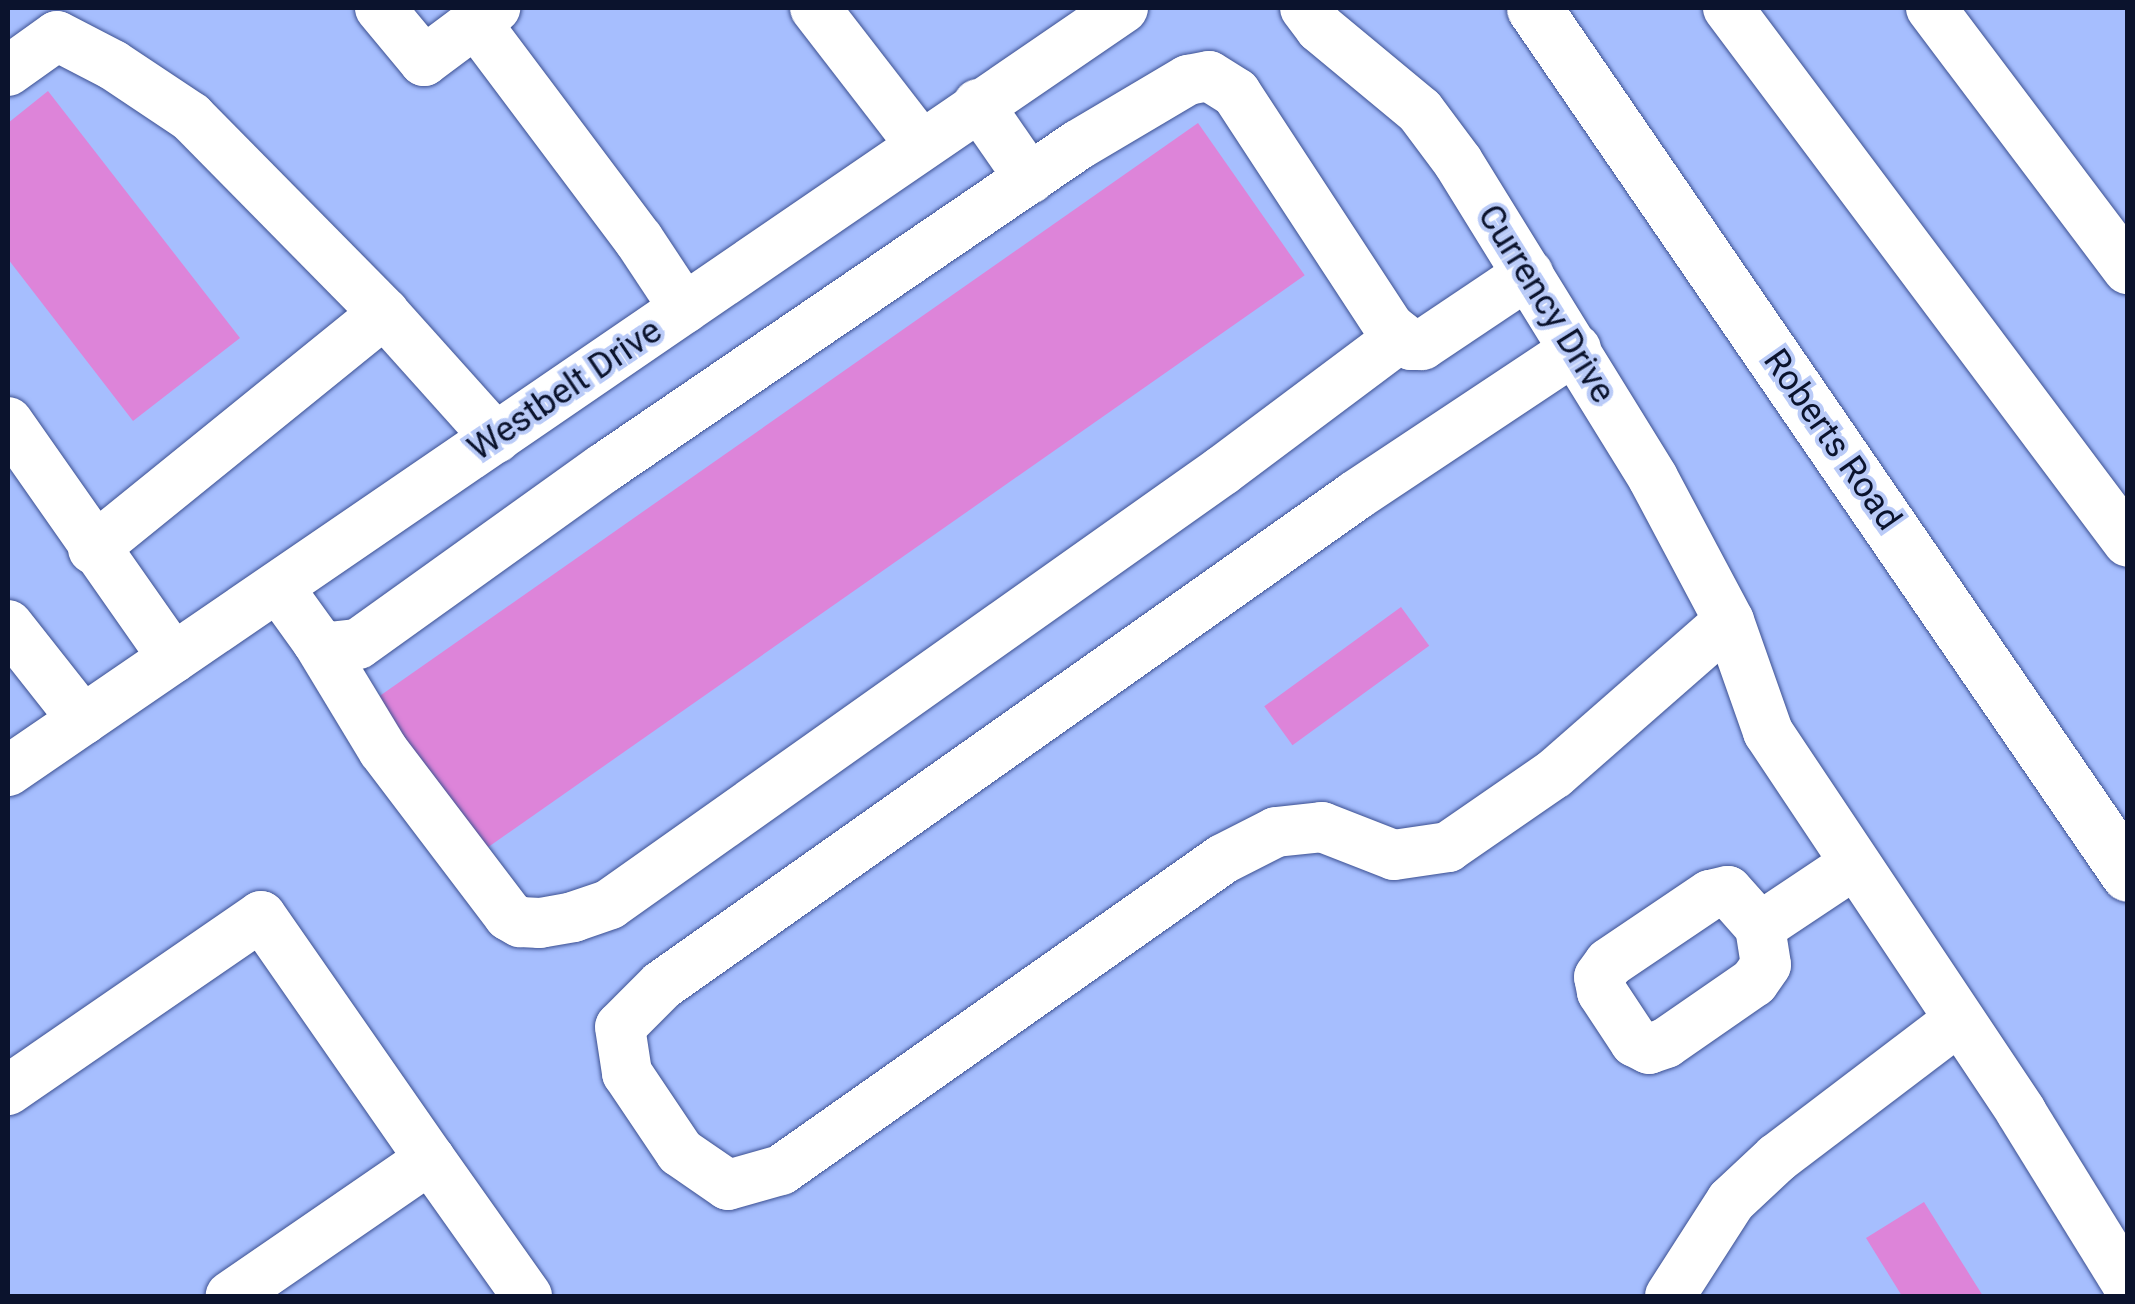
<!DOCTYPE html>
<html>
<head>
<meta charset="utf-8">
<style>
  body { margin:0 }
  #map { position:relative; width:2135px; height:1304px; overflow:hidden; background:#bacbf8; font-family:Roboto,sans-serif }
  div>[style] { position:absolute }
  .built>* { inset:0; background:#a6befe; transform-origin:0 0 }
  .building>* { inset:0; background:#dd84d9; transform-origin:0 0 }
  .roads { filter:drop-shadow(0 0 2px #3c5091) drop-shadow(0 0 2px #3c5091) }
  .minor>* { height:50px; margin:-25px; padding:0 25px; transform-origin:25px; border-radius:25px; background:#fff }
  .major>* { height:55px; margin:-27.5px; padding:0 27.5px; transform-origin:27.5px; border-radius:27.5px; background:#fff }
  span { translate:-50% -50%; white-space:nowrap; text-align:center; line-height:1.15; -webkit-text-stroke:8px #bacbf8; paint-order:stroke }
  .street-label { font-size:35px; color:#0b132d }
  .frame { position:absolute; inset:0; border:10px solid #0b132d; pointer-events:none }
</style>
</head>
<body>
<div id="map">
  <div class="built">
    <div style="left:8px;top:8px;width:2119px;height:1288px"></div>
  </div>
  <div class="building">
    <div style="clip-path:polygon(48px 91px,240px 338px,133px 421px,8px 259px,8px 123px)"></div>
    <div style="left:1198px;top:123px;width:186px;height:1010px;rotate:55deg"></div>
    <div style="left:1401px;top:607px;width:48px;height:169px;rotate:54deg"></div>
    <div style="clip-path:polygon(1924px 1202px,1983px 1296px,1902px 1296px,1866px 1238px)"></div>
  </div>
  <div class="roads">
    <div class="minor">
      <div style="left:380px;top:8px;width:69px;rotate:50.3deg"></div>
      <div style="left:424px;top:61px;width:89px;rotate:-36.7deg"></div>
      <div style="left:815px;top:8px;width:172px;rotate:52.3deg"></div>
      <div style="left:1305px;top:8px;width:25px;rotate:53deg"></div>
      <div style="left:1320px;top:28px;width:130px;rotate:39.7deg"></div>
      <div style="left:1420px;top:111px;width:64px;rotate:53.3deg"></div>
      <div style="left:1458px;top:162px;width:371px;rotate:58.3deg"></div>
      <div style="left:1653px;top:478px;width:162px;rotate:62deg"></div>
      <div style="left:1729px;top:621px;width:118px;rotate:70.6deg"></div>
      <div style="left:1768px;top:732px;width:457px;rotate:56.3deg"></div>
      <div style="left:2021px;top:1112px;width:203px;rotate:58.3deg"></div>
      <div style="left:1728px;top:8px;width:667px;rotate:53.16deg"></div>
      <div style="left:1931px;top:8px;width:327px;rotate:53deg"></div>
      <div style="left:476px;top:23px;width:271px;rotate:53.1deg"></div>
      <div style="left:639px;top:240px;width:82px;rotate:56.5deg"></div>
      <div style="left:8px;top:71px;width:60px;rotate:-35.5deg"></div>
      <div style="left:57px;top:36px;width:63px;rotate:27.4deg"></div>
      <div style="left:113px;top:65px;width:94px;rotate:33.7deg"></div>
      <div style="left:191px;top:117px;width:275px;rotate:45.4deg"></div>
      <div style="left:384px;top:313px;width:168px;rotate:48.1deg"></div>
      <div style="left:978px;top:104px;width:91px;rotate:55.3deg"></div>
      <div style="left:1576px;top:349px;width:265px;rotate:146.4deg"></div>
      <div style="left:1355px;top:496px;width:848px;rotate:144.79deg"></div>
      <div style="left:662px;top:985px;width:59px;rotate:135deg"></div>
      <div style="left:620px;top:1027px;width:47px;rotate:81.3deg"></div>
      <div style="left:627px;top:1073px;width:95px;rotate:56.1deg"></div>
      <div style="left:680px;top:1152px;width:58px;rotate:34.5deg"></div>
      <div style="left:728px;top:1185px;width:55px;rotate:-15.8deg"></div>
      <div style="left:781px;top:1170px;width:540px;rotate:-35.13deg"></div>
      <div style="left:1223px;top:859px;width:59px;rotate:-27deg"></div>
      <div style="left:1276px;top:832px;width:46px;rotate:-6.2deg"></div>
      <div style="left:1322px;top:827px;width:77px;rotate:21.3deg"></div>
      <div style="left:1394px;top:855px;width:55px;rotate:-8.4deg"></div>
      <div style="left:1448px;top:847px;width:129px;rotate:-34.6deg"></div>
      <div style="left:1554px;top:774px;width:232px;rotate:-41.2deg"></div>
      <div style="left:8px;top:422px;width:288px;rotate:55deg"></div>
      <div style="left:93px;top:549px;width:375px;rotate:-39deg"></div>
      <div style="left:278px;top:587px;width:67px;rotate:54.2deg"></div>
      <div style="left:317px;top:641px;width:13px;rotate:27deg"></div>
      <div style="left:329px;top:647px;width:29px;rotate:-6deg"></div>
      <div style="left:358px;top:644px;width:302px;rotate:-35.6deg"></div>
      <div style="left:604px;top:468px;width:574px;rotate:-34.27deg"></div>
      <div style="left:1078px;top:145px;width:128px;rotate:-30.6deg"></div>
      <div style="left:1188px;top:80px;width:21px;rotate:-11deg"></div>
      <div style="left:1209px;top:76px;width:32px;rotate:32deg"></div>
      <div style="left:1236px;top:93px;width:281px;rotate:56.8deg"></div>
      <div style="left:1390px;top:328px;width:27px;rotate:39deg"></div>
      <div style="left:1411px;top:345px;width:11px"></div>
      <div style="left:1422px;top:345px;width:128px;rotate:-33.8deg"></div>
      <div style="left:8px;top:625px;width:121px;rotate:51.7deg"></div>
      <div style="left:317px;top:641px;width:127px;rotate:58.8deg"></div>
      <div style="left:383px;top:750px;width:208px;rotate:52.8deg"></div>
      <div style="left:509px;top:916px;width:13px;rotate:29deg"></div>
      <div style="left:520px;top:922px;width:20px;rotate:3deg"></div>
      <div style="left:540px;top:923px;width:34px;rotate:-10deg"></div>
      <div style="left:573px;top:917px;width:39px;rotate:-19deg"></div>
      <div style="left:610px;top:904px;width:751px;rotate:-35.3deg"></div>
      <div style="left:1223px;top:470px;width:222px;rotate:-36.8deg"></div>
      <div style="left:8px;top:771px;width:1351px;rotate:-34.38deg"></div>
      <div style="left:1760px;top:927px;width:38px;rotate:81deg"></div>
      <div style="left:1766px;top:965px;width:21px;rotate:125deg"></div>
      <div style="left:1754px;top:982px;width:107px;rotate:145.3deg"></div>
      <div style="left:1666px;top:1043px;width:18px;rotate:161deg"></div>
      <div style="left:1649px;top:1049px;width:16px;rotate:-153deg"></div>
      <div style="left:1635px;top:1042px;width:60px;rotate:-123.4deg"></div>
      <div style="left:1602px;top:992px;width:15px;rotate:-101deg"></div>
      <div style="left:1599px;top:977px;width:17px;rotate:-54deg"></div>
      <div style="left:1609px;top:963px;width:122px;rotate:-34deg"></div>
      <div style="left:1710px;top:895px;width:18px;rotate:-13deg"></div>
      <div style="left:1728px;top:891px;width:48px;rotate:48.4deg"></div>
      <div style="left:1760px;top:927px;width:112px;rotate:-33.7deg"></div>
      <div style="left:8px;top:1090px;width:307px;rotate:-34.5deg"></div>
      <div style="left:261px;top:916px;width:296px;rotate:55.2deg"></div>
      <div style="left:430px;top:1159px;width:242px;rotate:145.5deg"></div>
      <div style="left:430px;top:1159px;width:168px;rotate:54.7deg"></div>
      <div style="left:1670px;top:1296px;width:113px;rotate:-57.3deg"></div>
      <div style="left:1731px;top:1201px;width:63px;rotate:-43.1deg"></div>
      <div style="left:1777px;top:1158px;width:228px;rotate:-37.2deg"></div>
    </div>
    <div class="major">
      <div style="left:1534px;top:8px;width:1050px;rotate:55.55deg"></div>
    </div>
  </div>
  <div class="street-label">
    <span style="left:1546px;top:304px;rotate:58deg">Currency Drive</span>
    <span style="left:565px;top:390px;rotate:-34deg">Westbelt Drive</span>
    <span style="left:1832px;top:440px;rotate:55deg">Roberts Road</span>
  </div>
  <div class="frame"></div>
</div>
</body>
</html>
